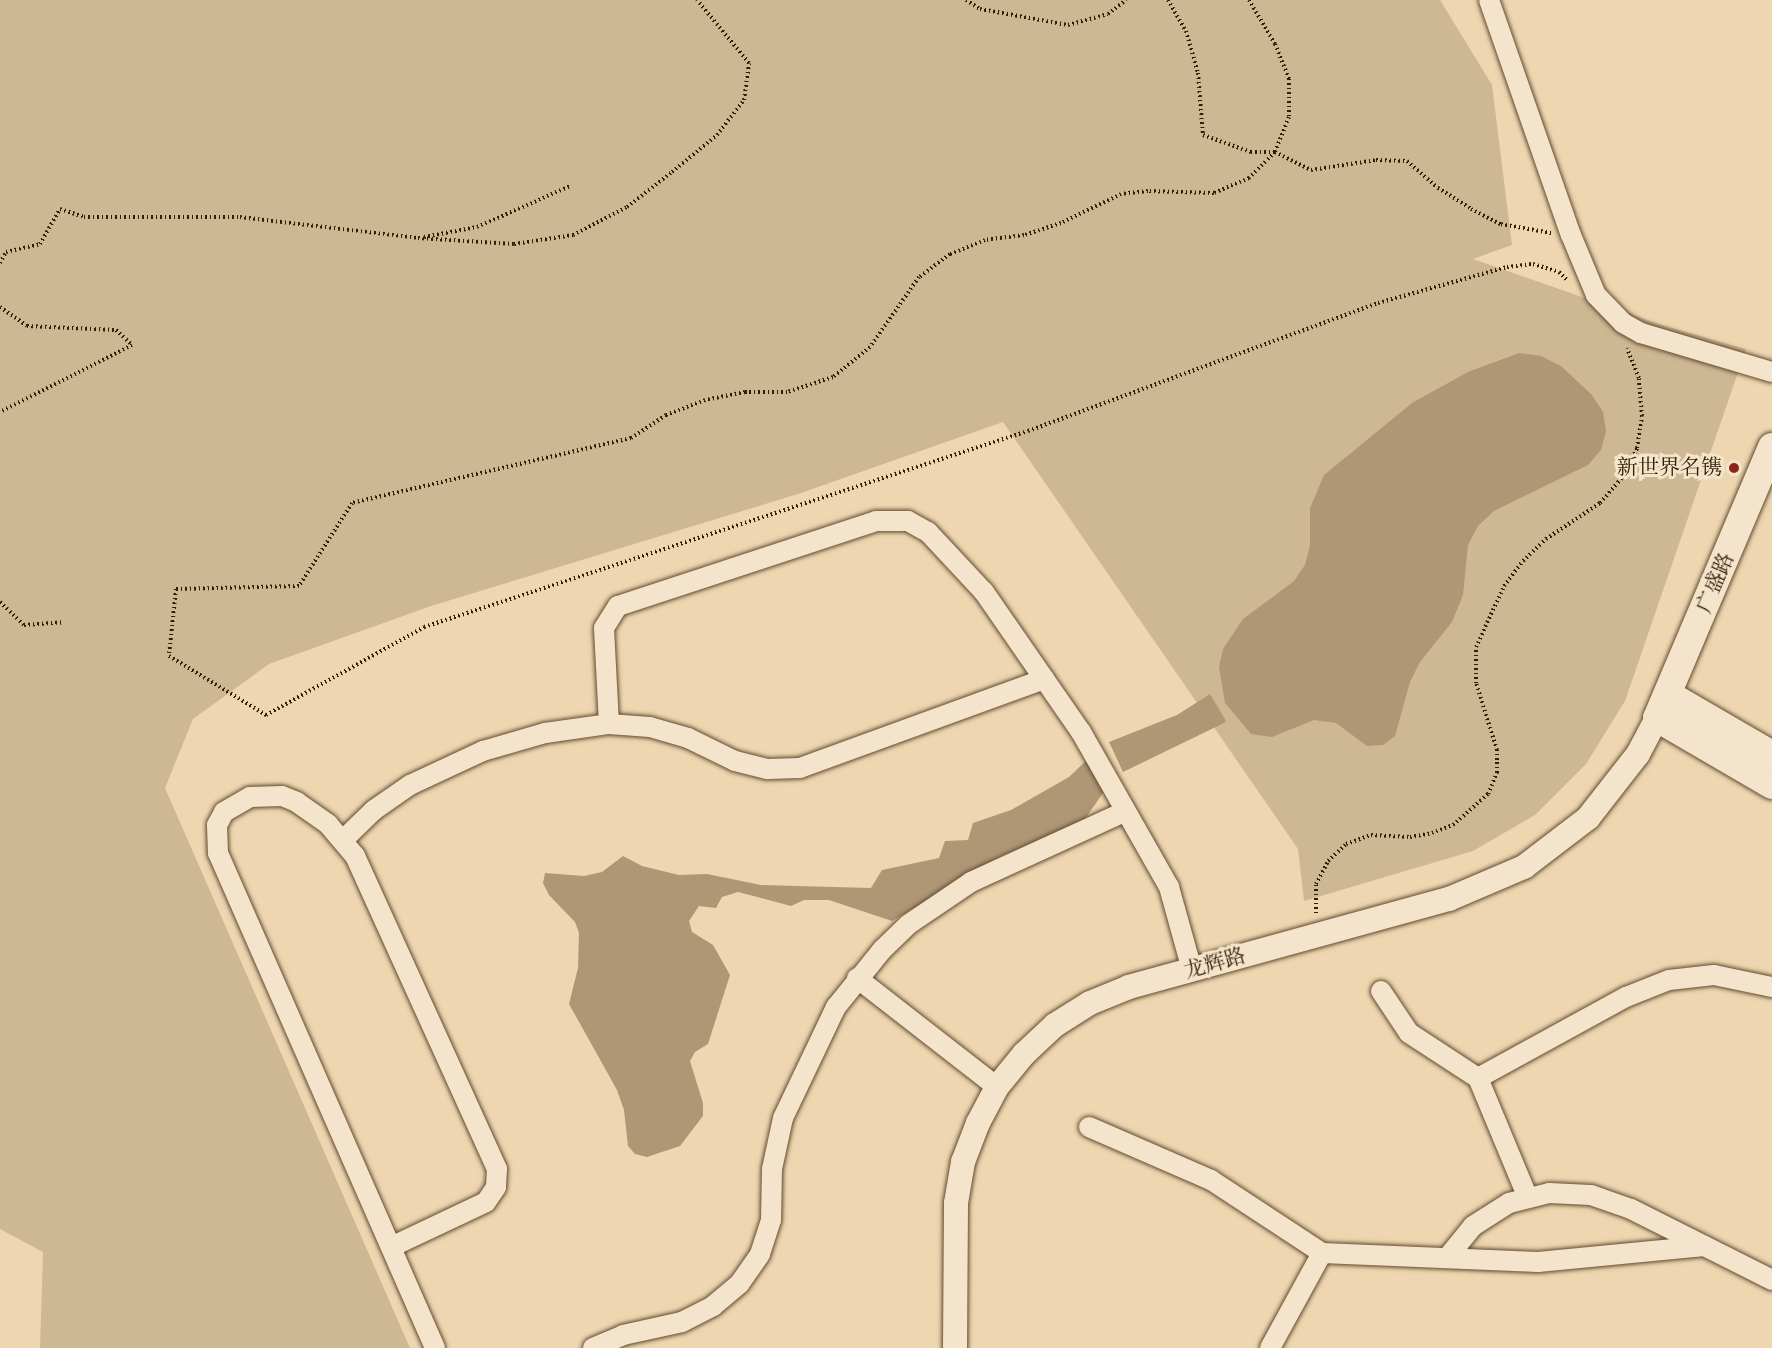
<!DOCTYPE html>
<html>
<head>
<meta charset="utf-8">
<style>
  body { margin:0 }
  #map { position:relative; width:1772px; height:1348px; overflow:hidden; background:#eed6b0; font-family:"IM FELL DW Pica","Noto Serif SC",serif }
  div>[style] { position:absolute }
  .green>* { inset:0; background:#ceb793 }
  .water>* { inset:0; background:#af9776 }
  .path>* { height:4px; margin-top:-2px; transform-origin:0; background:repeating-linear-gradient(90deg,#341d04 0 1.5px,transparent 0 4.5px) }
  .roads { filter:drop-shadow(0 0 2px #624b2f) drop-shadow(0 0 2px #624b2f) }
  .minor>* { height:20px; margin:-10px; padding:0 10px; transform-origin:10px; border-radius:10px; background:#f4e4cc }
  .tertiary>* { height:24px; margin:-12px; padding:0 12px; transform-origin:12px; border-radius:12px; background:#f4e4cc }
  .secondary>* { height:28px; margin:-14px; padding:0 14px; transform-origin:14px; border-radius:14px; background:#f4e4cc }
  .dots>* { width:16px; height:16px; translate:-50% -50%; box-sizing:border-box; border:3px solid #f4e4cc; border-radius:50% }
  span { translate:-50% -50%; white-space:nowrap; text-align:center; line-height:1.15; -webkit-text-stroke:6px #f4e4cc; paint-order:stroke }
  .poi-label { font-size:21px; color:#341d04 }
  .right { translate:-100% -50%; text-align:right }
  .street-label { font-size:21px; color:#341d04 }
</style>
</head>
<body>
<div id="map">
  <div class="green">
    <div style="clip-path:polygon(0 0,1440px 0,1492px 85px,1512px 245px,1473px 259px,1662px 325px,1746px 349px,1625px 701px,1586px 764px,1535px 815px,1473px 851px,1304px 901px,1298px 849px,1003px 422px,798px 494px,431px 606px,269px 664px,193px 719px,165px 788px,410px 1348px,40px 1348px,43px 1252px,0 1229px)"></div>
  </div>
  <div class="water">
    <div style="clip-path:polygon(1519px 353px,1541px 356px,1561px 366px,1592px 395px,1603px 412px,1606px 431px,1601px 450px,1588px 465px,1494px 511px,1478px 526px,1468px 545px,1463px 595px,1452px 622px,1420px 662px,1410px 682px,1395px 736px,1383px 745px,1367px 746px,1336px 723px,1314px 720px,1272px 737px,1251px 734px,1225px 703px,1219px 667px,1223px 649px,1243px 619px,1294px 581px,1305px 565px,1310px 546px,1310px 508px,1324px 475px,1412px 403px,1468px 372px)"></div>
    <div style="clip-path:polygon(1210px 694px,1226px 721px,1222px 724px,1123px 772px,1109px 742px,1177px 715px)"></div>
    <div style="clip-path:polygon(1090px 757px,1105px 790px,1085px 819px,993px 860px,892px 921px,829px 900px,804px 900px,791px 906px,738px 892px,722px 897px,716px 908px,699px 906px,689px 921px,692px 932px,713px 945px,730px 975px,708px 1044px,695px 1052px,690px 1061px,703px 1103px,703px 1116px,680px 1146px,647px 1157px,635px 1154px,628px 1146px,624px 1110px,617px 1090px,569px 1004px,578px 968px,579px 933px,575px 922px,549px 895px,543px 883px,545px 873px,584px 876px,602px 872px,623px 856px,642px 866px,679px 875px,707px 874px,761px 885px,871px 888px,882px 870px,939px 858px,945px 841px,968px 840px,973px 823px,1011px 810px,1069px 777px)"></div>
  </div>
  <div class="path">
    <div style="left:966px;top:0;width:17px;rotate:33deg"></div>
    <div style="left:980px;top:9px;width:89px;rotate:10.3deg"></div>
    <div style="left:1068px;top:25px;width:41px;rotate:-15.4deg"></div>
    <div style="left:1108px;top:14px;width:23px;rotate:-38deg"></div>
    <div style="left:1168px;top:0;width:36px;rotate:60deg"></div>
    <div style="left:1186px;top:31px;width:44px;rotate:74.1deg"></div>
    <div style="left:1198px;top:73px;width:62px;rotate:85.4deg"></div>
    <div style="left:1203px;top:135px;width:51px;rotate:19.5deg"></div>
    <div style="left:1251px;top:152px;width:24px"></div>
    <div style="left:1275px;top:152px;width:40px;rotate:26.6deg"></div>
    <div style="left:1311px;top:170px;width:66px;rotate:-8.7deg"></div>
    <div style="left:1376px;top:160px;width:31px;rotate:2deg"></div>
    <div style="left:1407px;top:161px;width:41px;rotate:41.1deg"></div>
    <div style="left:1438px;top:188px;width:39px;rotate:32deg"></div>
    <div style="left:1471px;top:209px;width:34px;rotate:27deg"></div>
    <div style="left:1501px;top:224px;width:51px;rotate:10.2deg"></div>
    <div style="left:1249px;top:0;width:51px;rotate:59.4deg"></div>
    <div style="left:1275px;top:44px;width:38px;rotate:68deg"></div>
    <div style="left:1289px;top:79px;width:38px;rotate:90deg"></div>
    <div style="left:1289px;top:117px;width:38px;rotate:112deg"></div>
    <div style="left:1275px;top:152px;width:37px;rotate:135deg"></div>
    <div style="left:1249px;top:178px;width:38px;rotate:157deg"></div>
    <div style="left:1214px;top:193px;width:66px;rotate:-178.3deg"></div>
    <div style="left:1148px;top:191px;width:27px;rotate:174deg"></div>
    <div style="left:1121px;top:194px;width:67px;rotate:154.2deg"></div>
    <div style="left:1061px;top:223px;width:39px;rotate:162deg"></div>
    <div style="left:1024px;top:235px;width:39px;rotate:173deg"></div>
    <div style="left:985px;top:240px;width:38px;rotate:158deg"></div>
    <div style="left:950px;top:254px;width:39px;rotate:143deg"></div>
    <div style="left:919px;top:277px;width:85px;rotate:125deg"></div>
    <div style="left:870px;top:347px;width:48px;rotate:141deg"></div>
    <div style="left:833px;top:377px;width:48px;rotate:161.9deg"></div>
    <div style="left:787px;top:392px;width:42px;rotate:180deg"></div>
    <div style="left:745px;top:392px;width:41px;rotate:168.7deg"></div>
    <div style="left:705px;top:400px;width:42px;rotate:159deg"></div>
    <div style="left:666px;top:415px;width:42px;rotate:146.7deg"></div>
    <div style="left:631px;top:438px;width:286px;rotate:166.9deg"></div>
    <div style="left:352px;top:503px;width:98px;rotate:122.6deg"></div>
    <div style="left:299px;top:586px;width:123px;rotate:178.6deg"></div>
    <div style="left:176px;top:589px;width:67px;rotate:96deg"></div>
    <div style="left:169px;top:656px;width:114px;rotate:31.3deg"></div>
    <div style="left:266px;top:715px;width:181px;rotate:-29.1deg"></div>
    <div style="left:424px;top:627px;width:635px;rotate:-17.98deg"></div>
    <div style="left:1028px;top:431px;width:373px;rotate:-20.1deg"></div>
    <div style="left:1378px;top:303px;width:134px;rotate:-15.6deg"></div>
    <div style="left:1507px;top:267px;width:26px;rotate:-7deg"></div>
    <div style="left:1533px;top:264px;width:27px;rotate:17deg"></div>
    <div style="left:1559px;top:272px;width:11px;rotate:45deg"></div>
    <div style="left:424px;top:237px;width:54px;rotate:-10.7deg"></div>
    <div style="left:477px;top:227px;width:102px;rotate:-23.8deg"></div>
    <div style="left:0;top:263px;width:13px;rotate:-61deg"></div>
    <div style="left:6px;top:252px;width:35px;rotate:-13deg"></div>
    <div style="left:40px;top:244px;width:40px;rotate:-60.3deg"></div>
    <div style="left:60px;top:209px;width:25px;rotate:18deg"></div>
    <div style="left:84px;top:217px;width:156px"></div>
    <div style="left:240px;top:217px;width:179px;rotate:6.7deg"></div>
    <div style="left:418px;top:238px;width:96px;rotate:3.6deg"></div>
    <div style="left:514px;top:244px;width:60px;rotate:-8.7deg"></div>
    <div style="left:573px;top:235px;width:61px;rotate:-27.4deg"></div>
    <div style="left:627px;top:207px;width:57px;rotate:-37.9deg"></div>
    <div style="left:672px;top:172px;width:58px;rotate:-39.4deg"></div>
    <div style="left:717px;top:135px;width:44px;rotate:-52.4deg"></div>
    <div style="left:744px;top:100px;width:37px;rotate:-82deg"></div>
    <div style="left:749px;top:63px;width:82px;rotate:-129.5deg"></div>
    <div style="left:0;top:307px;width:33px;rotate:35deg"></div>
    <div style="left:27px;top:326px;width:89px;rotate:2.6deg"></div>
    <div style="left:116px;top:330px;width:22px;rotate:43deg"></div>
    <div style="left:132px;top:345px;width:148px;rotate:153.1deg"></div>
    <div style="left:0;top:602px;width:33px;rotate:44deg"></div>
    <div style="left:24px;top:625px;width:39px;rotate:-4deg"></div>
    <div style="left:1316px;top:913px;width:29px;rotate:-90deg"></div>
    <div style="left:1316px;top:884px;width:26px;rotate:-62deg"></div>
    <div style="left:1328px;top:861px;width:25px;rotate:-43deg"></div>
    <div style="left:1346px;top:844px;width:27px;rotate:-20deg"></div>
    <div style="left:1371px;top:835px;width:39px;rotate:3deg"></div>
    <div style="left:1410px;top:837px;width:22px;rotate:-10deg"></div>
    <div style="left:1432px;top:833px;width:22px;rotate:-21deg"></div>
    <div style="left:1453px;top:825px;width:47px;rotate:-41.5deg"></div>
    <div style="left:1488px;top:794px;width:23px;rotate:-67deg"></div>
    <div style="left:1497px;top:773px;width:23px;rotate:-90deg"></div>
    <div style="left:1497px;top:750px;width:70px;rotate:-107.4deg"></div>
    <div style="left:1476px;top:683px;width:36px;rotate:-90deg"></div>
    <div style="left:1476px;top:647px;width:67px;rotate:-65.3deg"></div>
    <div style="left:1504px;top:586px;width:31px;rotate:-53deg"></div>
    <div style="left:1523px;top:561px;width:32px;rotate:-44deg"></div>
    <div style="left:1546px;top:539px;width:65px;rotate:-33.7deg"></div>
    <div style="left:1600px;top:503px;width:33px;rotate:-49deg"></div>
    <div style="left:1622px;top:478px;width:34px;rotate:-63deg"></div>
    <div style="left:1637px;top:448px;width:32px;rotate:-81deg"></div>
    <div style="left:1642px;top:416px;width:38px;rotate:-95deg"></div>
    <div style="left:1639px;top:378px;width:32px;rotate:-112deg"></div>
  </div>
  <div class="roads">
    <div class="minor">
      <div style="left:1489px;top:0;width:249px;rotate:70.8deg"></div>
      <div style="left:1571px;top:235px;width:65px;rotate:67.4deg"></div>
      <div style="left:1596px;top:295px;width:39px;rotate:46deg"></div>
      <div style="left:1623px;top:323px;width:21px;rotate:29deg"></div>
      <div style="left:1641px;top:333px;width:137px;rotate:16.6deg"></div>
      <div style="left:609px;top:724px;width:96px;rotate:-93deg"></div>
      <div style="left:604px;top:628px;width:26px;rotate:-58deg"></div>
      <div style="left:618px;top:606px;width:272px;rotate:-18.2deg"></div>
      <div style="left:876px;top:521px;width:32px"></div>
      <div style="left:908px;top:521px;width:23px;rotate:29deg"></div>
      <div style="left:928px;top:532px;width:82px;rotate:47deg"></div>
      <div style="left:984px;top:592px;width:170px;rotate:55.3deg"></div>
      <div style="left:1081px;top:732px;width:178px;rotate:60.4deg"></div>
      <div style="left:1169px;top:887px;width:86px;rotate:74.5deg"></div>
      <div style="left:343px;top:840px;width:43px;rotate:-44.1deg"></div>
      <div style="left:374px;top:810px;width:44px;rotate:-34.8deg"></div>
      <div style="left:410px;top:785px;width:81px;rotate:-25deg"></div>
      <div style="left:483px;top:751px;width:65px;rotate:-16.2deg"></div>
      <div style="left:545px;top:733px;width:65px;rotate:-8deg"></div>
      <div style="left:609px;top:724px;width:41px;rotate:4.2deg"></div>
      <div style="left:650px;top:727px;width:40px;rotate:16deg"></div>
      <div style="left:688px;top:738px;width:52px;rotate:26.1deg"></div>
      <div style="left:735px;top:761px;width:34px;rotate:14deg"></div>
      <div style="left:768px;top:769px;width:32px;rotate:-2deg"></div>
      <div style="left:800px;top:768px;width:260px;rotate:-20deg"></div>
      <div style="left:857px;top:978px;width:177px;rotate:37.9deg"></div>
      <div style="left:1381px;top:991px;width:50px;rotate:56.3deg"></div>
      <div style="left:1409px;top:1033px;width:82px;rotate:33.1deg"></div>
      <div style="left:1478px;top:1078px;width:130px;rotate:67.4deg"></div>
      <div style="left:1478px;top:1078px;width:169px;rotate:-28.7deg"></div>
      <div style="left:1626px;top:997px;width:46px;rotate:-21.6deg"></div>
      <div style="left:1669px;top:980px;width:45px;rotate:-6.3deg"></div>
      <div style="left:1714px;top:975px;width:59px;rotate:11.7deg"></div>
      <div style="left:1089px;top:1127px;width:133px;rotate:23.5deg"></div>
      <div style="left:1211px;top:1180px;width:133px;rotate:33.3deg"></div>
      <div style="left:1322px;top:1253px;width:216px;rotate:2.4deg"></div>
      <div style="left:1538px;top:1262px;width:167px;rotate:-5.5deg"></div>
      <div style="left:391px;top:1247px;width:105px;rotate:-25.3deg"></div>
      <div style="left:486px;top:1202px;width:18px;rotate:-56deg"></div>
      <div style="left:496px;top:1187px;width:18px;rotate:-87deg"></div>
      <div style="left:497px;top:1169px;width:344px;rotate:-114.4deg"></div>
      <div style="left:355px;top:856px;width:42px;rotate:-130.2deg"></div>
      <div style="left:328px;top:824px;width:38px;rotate:-145deg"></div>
      <div style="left:297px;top:802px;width:16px;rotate:-158deg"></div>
      <div style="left:282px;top:796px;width:32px;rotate:178deg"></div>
      <div style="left:250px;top:797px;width:30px;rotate:150deg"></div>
      <div style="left:224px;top:812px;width:15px;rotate:118deg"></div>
      <div style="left:217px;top:825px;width:28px;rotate:88deg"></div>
      <div style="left:218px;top:853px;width:540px;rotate:66.33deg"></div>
      <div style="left:1447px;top:1258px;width:41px;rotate:-50.9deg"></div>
      <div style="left:1473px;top:1226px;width:43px;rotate:-32.6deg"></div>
      <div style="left:1509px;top:1203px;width:41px;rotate:-14deg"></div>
      <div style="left:1549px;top:1193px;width:42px;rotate:2.7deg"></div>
      <div style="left:1591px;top:1195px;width:42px;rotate:19.3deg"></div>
      <div style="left:1631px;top:1209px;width:158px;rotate:26.7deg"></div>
      <div style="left:593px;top:1348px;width:33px;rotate:-23deg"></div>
      <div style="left:623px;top:1335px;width:60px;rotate:-12.4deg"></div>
      <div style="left:682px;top:1322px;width:35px;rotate:-27deg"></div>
      <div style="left:713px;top:1306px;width:35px;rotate:-40deg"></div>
      <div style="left:740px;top:1283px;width:35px;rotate:-55deg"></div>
      <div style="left:760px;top:1254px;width:36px;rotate:-72deg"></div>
      <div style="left:771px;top:1220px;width:51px;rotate:-88.9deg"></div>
      <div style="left:772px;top:1169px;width:52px;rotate:-77.8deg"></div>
      <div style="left:783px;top:1118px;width:123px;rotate:-64.5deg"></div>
      <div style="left:836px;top:1007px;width:73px;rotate:-51.1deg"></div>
      <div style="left:882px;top:950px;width:37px;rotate:-44deg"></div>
      <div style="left:909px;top:924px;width:75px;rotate:-34.1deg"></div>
      <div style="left:971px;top:882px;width:170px;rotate:-24.6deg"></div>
      <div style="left:1270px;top:1348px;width:108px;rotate:-61.3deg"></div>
    </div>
    <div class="tertiary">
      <div style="left:955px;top:1348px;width:145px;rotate:-89.6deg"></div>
      <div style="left:956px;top:1203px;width:42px;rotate:-80.3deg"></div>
      <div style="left:963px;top:1162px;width:42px;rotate:-69deg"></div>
      <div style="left:978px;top:1123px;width:41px;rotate:-62.2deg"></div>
      <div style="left:997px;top:1087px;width:43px;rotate:-50.7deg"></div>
      <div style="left:1024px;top:1054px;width:42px;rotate:-43.1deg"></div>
      <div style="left:1055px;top:1025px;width:41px;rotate:-32.2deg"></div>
      <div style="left:1090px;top:1003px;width:42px;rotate:-22.3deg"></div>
      <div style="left:1129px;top:987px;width:332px;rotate:-15.4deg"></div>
      <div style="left:1449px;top:899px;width:82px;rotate:-23.1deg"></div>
      <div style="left:1524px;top:867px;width:81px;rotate:-37.4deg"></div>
      <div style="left:1588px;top:818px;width:81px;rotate:-52deg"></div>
      <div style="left:1638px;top:754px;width:41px;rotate:-62.2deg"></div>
    </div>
    <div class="secondary">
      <div style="left:1772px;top:447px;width:294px;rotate:113deg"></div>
      <div style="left:1657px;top:718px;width:133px;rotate:30.2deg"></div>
      <div style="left:1669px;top:695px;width:119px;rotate:30.2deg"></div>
    </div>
  </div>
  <div class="dots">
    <div style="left:1734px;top:468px;background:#8f2418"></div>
  </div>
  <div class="poi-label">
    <span class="right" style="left:1722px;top:468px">新世界名镌</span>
  </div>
  <div class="street-label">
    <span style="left:1716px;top:583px;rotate:-67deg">广盛路</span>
    <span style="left:1215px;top:964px;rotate:-16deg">龙辉路</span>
  </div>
</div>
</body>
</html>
